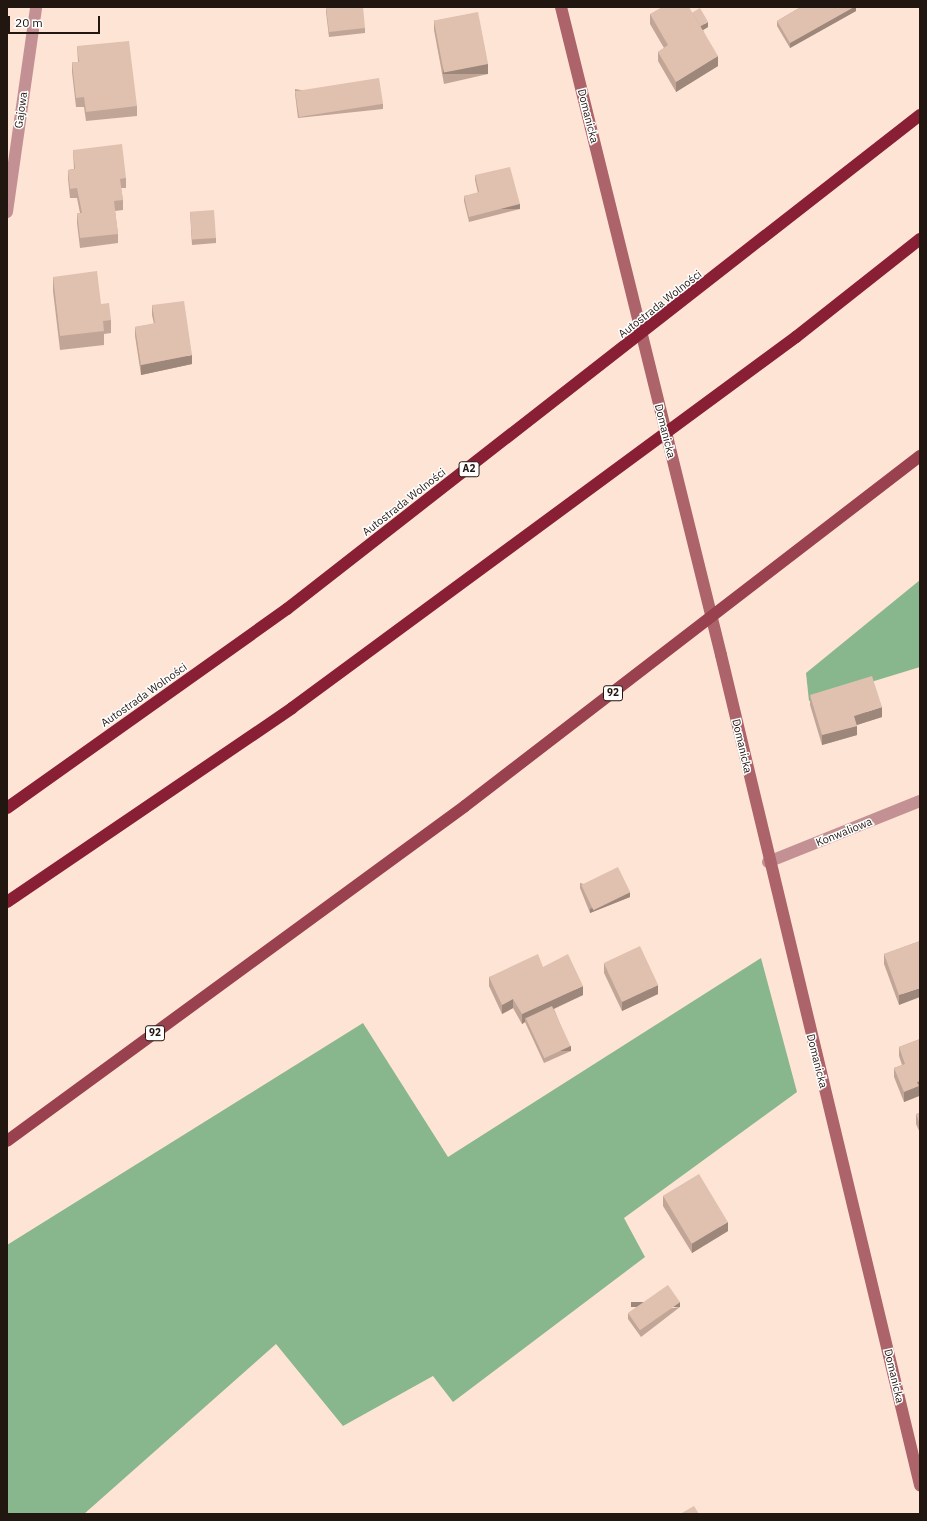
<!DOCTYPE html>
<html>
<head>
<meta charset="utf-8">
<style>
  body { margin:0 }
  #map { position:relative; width:927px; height:1521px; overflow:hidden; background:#fee4d5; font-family:"IBM Plex Sans",sans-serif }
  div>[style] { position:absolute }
  .forest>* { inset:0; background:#88b78d }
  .street>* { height:12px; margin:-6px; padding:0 6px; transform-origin:6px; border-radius:6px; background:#c39093 }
  .secondary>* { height:12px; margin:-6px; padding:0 6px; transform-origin:6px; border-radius:6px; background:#ac636a }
  .primary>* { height:12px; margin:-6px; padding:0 6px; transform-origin:6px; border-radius:6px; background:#99414e }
  .highway>* { height:12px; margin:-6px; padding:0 6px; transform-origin:6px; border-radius:6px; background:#881f35 }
  .wall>* { inset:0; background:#c1a596 }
  .shaded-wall>* { inset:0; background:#9d867a; transform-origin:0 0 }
  .building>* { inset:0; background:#e0c0af; transform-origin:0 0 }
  span { translate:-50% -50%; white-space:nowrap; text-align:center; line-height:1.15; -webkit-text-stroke:3px #fff; paint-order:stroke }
  .shield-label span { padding:1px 3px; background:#fff; border:1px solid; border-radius:3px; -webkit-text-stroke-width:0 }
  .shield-label { font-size:10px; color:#211610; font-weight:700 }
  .street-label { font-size:11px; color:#211610 }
  .frame { position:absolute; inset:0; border:8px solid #211610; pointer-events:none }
  .scale { position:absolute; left:8px; top:16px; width:92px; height:18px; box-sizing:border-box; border:2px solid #211610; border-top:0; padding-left:5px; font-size:12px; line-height:14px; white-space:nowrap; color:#211610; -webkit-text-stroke:3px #fff; paint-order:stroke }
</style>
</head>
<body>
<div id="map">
  <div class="forest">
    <div style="clip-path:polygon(920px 580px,920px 667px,809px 701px,806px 673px)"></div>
    <div style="clip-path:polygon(761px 958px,797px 1092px,624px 1218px,645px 1257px,453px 1402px,433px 1376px,343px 1426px,276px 1344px,84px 1514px,7px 1514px,7px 1245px,363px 1023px,448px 1157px)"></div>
  </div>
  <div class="street">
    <div style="left:7px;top:212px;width:207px;rotate:-81.9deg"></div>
    <div style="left:768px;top:862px;width:164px;rotate:-21.9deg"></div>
  </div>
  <div class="secondary">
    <div style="left:561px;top:7px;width:667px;rotate:76.13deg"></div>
    <div style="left:721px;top:655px;width:854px;rotate:76.52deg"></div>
  </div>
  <div class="primary">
    <div style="left:7px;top:1141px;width:567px;rotate:-36.18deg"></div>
    <div style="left:465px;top:806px;width:574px;rotate:-37.57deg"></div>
  </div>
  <div class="highway">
    <div style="left:7px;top:808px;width:344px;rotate:-35.4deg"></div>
    <div style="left:287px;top:609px;width:803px;rotate:-37.97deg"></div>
    <div style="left:7px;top:902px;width:345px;rotate:-34.2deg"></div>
    <div style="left:292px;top:708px;width:626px;rotate:-36.36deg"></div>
    <div style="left:796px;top:337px;width:158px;rotate:-38.3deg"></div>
  </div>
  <div class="wall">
    <div style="clip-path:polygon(326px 7px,365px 28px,365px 33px,329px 37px,326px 12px)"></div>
    <div style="clip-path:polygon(798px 7px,856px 7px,856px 11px,790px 48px,777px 26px,777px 21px,799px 8px)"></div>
    <div style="clip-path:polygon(692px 13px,708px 27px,703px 30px,718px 66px,676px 92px,658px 61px,658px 52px,664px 48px,650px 24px,650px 14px)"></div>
    <div style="clip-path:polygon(434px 20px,488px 74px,444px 84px,434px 30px)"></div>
    <div style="clip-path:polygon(77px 46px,137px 106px,137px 116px,86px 121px,84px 107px,76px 107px,72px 72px,72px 62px,78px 62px)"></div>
    <div style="clip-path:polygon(295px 89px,383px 104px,383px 109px,298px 118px,295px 94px)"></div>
    <div style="clip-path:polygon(73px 150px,126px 178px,126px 188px,121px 188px,123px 200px,123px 210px,115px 211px,118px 234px,118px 243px,80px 248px,77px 223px,77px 213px,80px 213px,77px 198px,70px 198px,68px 179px,68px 170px,74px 169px)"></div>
    <div style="clip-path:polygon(475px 175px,520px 209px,469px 222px,464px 201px,464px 196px,478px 193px,475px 180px)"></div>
    <div style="clip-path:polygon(190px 212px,216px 238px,216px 243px,192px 245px)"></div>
    <div style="clip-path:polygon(53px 277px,101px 304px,111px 320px,111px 333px,104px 334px,104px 345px,60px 350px,53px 291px)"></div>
    <div style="clip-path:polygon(152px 305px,192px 364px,141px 375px,135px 336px,135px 327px,154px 324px,152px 315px)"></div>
    <div style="clip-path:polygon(810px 695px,882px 717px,856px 725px,857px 735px,822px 745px,810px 705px)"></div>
    <div style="clip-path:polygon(580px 883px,630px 897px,590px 913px,580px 888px)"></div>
    <div style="clip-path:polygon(920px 941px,899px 1005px,884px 964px,884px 954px)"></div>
    <div style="clip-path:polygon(604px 963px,658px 994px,622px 1011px,604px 973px)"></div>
    <div style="clip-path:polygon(543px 967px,583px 995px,554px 1009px,571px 1051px,544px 1063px,525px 1022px,522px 1024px,513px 1008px,502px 1014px,489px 986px,489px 977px)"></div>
    <div style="clip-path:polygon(920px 1039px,920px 1091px,919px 1091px,919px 1096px,904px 1102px,894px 1077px,894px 1068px,902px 1065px,899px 1056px,899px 1047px)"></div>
    <div style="clip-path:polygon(920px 1113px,920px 1133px,916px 1124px,916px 1114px)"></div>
    <div style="clip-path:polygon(663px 1196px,728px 1231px,692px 1253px,663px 1206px)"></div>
    <div style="clip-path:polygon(680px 1307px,641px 1337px,628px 1319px,628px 1314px)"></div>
  </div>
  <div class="shaded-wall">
    <div style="clip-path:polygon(854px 7px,856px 7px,856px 11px,790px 48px,790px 43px)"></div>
    <div style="clip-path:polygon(708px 22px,708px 27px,698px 33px,698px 28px)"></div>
    <div style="clip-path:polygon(718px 56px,718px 66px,676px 92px,676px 82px)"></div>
    <div style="left:488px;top:64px;width:10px;height:45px;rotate:90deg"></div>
    <div style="left:520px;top:204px;width:5px;height:53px;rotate:90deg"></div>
    <div style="clip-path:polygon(192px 355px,192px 364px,141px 375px,141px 365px)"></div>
    <div style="clip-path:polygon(882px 707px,882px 717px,854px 726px,854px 716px)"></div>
    <div style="clip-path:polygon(857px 726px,857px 735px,822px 745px,822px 735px)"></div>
    <div style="clip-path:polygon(630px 892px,630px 897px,590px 913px,590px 909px)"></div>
    <div style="clip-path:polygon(658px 985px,658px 994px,622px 1011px,622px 1002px)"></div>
    <div style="clip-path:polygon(583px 986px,583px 995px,527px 1021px,525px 1017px,525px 1022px,522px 1024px,522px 1014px)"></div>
    <div style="clip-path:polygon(920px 988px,920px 997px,899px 1005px,899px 995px)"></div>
    <div style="clip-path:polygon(513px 999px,513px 1008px,502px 1014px,502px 1005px)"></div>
    <div style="left:571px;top:1046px;width:5px;height:30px;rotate:90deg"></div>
    <div style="clip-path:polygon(920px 1081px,920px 1091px,919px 1091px,919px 1096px,904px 1102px,904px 1092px,917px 1082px)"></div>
    <div style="clip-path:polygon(728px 1222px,728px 1231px,692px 1253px,692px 1243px)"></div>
    <div style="left:680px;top:1302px;width:5px;height:49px;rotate:90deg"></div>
  </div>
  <div class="building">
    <div style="clip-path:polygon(326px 7px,363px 7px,365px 28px,329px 32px)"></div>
    <div style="clip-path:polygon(662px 7px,689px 7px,718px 56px,676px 82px,658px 52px,668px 45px,650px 14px)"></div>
    <div style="clip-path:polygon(801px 7px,854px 7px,790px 43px,777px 21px)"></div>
    <div style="left:700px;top:8px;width:16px;height:9px;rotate:60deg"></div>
    <div style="left:478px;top:12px;width:53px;height:45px;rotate:79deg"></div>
    <div style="clip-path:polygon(129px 41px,137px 106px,86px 112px,84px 97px,76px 98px,72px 62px,79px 62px,77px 46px)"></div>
    <div style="left:379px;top:78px;width:26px;height:85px;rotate:81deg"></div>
    <div style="clip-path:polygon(122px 144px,126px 178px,120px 179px,123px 200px,114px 201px,118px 234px,80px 238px,77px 213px,82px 213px,77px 188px,70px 189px,68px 170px,75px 169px,73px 150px)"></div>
    <div style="clip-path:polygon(510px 167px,520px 204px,469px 217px,464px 196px,479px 192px,475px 175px)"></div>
    <div style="left:214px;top:210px;width:28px;height:24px;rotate:86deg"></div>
    <div style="clip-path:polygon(97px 271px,101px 304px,109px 303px,111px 320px,103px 321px,104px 331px,60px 336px,53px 277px)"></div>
    <div style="clip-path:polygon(184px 301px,192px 355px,141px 365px,135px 327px,155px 323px,152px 305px)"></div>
    <div style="clip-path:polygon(872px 676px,882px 707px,854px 716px,857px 726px,822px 735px,810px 695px)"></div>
    <div style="left:618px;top:867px;width:28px;height:41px;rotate:64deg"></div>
    <div style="clip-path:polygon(920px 941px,920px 988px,899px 995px,884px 954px)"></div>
    <div style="left:640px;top:946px;width:43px;height:40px;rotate:65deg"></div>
    <div style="clip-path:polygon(538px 954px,543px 967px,568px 954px,583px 986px,522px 1014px,513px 999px,502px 1005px,489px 977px)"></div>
    <div style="left:552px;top:1006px;width:44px;height:29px;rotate:65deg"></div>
    <div style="clip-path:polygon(920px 1039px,920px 1081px,917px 1082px,919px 1086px,904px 1092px,894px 1068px,905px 1064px,899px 1047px)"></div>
    <div style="clip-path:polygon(920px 1113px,920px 1124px,916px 1114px)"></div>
    <div style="left:699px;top:1174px;width:56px;height:42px;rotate:59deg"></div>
    <div style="left:668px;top:1285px;width:21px;height:49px;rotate:55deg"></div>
    <div style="clip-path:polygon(694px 1506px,699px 1514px,680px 1514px)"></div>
  </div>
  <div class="shield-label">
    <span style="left:469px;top:469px">A2</span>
    <span style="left:613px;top:693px">92</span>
    <span style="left:155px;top:1033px">92</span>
  </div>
  <div class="street-label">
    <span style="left:21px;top:110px;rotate:-82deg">Gajowa</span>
    <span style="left:588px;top:116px;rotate:76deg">Domanicka</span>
    <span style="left:660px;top:304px;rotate:-38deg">Autostrada Wolności</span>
    <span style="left:665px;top:431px;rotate:76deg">Domanicka</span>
    <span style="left:404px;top:502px;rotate:-38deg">Autostrada Wolności</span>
    <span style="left:144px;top:695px;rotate:-35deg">Autostrada Wolności</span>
    <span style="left:742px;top:746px;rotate:77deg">Domanicka</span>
    <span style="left:844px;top:832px;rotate:-22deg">Konwaliowa</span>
    <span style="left:817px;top:1061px;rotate:76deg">Domanicka</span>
    <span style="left:894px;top:1376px;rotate:77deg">Domanicka</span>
  </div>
  <div class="frame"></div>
  <div class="scale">20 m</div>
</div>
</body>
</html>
